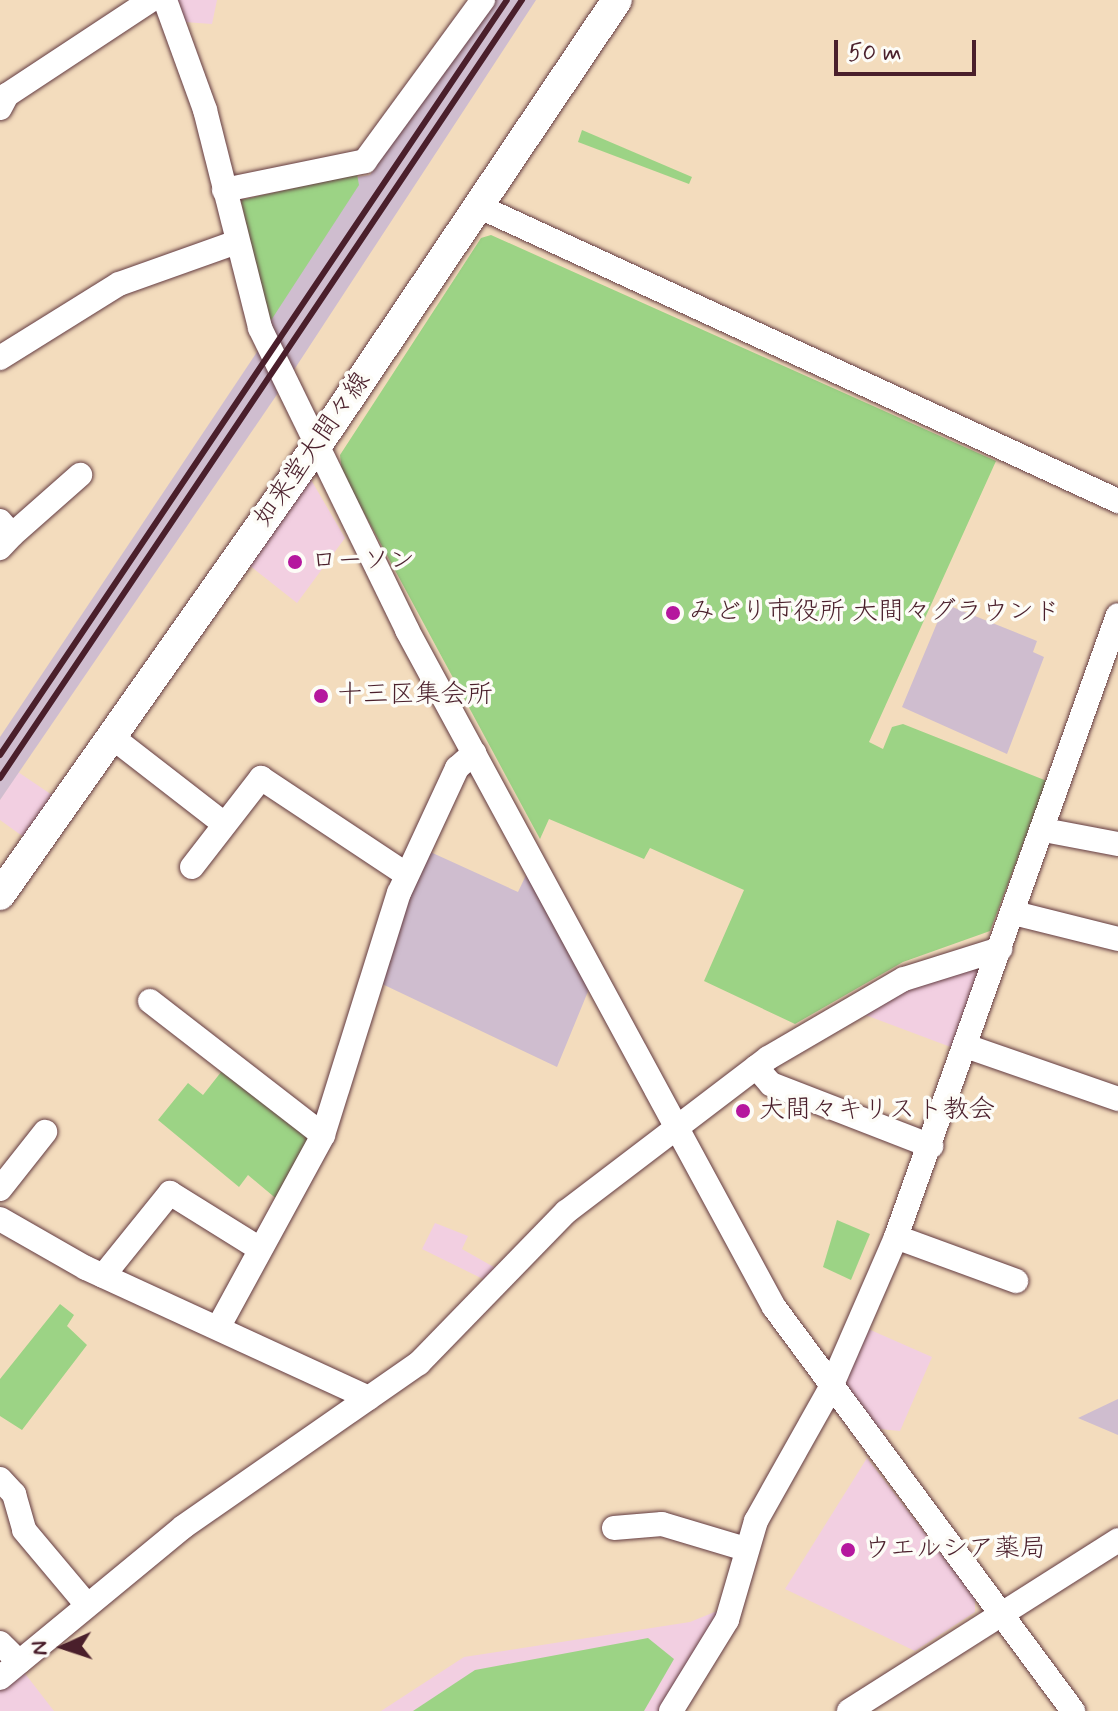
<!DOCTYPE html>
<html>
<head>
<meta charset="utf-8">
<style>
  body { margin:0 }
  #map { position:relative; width:1118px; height:1711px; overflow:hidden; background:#f3dcbd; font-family:Mynerve,"Klee One",sans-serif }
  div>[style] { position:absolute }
  .built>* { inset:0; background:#f2cfe1 }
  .industrial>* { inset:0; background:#cfbdcf }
  .green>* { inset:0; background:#9cd385 }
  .roads { filter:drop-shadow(0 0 2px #633b41) drop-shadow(0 0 2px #633b41) }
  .minor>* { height:24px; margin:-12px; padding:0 12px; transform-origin:12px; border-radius:12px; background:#fff }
  .major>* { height:30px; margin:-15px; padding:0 15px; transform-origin:15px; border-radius:15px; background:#fff }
  .rail>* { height:6px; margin:-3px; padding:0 3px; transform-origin:3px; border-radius:3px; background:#4a1f2b }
  .dots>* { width:22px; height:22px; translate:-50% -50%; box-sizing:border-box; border:4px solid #fdfcf7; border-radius:50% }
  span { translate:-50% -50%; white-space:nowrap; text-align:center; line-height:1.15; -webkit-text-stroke:7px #fdfcf7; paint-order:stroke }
  .street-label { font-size:26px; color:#4a1f2b }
  .poi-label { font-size:26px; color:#4a1f2b }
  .left { translate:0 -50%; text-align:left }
  .north { position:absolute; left:24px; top:1607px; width:80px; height:80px; -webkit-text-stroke:6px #fdfcf7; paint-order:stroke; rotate:267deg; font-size:22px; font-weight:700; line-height:32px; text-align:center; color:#4a1f2b }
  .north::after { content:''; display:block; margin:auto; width:28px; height:36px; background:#4a1f2b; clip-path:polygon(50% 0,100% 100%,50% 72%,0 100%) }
  .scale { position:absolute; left:834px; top:40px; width:142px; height:36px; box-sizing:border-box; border:4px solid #4a1f2b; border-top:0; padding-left:10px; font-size:24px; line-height:28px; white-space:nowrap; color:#4a1f2b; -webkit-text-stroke:6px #fdfcf7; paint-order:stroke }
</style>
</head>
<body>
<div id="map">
  <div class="built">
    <div style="clip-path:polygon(174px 0,217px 0,212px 24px,184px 22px)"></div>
    <div style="clip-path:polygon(310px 478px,345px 538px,297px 603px,249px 565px)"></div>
    <div style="clip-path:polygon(18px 772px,55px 797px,25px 838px,0 820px,0 800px)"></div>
    <div style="clip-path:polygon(985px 965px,956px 1049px,860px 1013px,895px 993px)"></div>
    <div style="clip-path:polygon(435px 1223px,468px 1236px,462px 1249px,499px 1270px,489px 1282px,422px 1249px)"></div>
    <div style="clip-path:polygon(866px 1328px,932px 1357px,900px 1431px,869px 1428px,843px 1382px)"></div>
    <div style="clip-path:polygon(867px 1458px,975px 1598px,975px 1612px,915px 1651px,785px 1589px)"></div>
    <div style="clip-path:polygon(722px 1609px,660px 1711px,381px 1711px,464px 1657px,690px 1622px)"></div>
    <div style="clip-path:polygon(23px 1671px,54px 1711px,0 1711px,0 1690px)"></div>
  </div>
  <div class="industrial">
    <div style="clip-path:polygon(490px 0,536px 0,290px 376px,268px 325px,273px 316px,358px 177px,370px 175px)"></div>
    <div style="clip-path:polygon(259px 349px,278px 393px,0 800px,0 737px)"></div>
    <div style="clip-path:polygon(945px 604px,1037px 641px,1033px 652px,1044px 657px,1007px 754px,902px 707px)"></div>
    <div style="clip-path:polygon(426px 850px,518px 892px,527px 873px,589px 989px,557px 1067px,380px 983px)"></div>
    <div style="clip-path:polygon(1118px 1399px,1118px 1435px,1078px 1418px)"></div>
  </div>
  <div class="green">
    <div style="clip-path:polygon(582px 130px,692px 177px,689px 184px,578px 142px)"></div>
    <div style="clip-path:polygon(357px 174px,359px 185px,268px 325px,241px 200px)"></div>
    <div style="clip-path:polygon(491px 235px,996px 461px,869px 742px,883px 749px,892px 727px,903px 724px,1047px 781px,990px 931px,903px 962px,795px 1024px,704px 981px,744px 890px,650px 848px,644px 859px,549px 819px,540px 839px,342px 472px,340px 455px,481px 238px)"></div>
    <div style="clip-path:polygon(225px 1067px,311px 1141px,279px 1201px,248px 1175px,239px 1187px,158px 1120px,188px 1083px,203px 1095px)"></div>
    <div style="clip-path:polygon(837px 1220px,870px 1234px,851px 1280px,823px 1267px)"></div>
    <div style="clip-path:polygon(60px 1304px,74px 1315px,67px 1326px,87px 1345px,22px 1430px,0 1416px,0 1379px)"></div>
    <div style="clip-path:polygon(648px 1638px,674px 1659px,644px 1711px,413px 1711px,475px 1670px)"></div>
  </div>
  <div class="roads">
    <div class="minor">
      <div style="left:165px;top:0;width:117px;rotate:70deg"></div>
      <div style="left:205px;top:110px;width:225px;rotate:75.8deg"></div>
      <div style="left:260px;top:328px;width:336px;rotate:64deg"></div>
      <div style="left:407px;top:630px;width:770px;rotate:61.54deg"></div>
      <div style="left:774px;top:1307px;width:503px;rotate:53.49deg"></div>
      <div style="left:0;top:108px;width:15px;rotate:-62deg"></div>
      <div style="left:7px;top:95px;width:173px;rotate:-33.4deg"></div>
      <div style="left:224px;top:190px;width:144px;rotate:-11.6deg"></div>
      <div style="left:365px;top:161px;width:200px;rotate:-53.8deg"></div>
      <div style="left:478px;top:206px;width:705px;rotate:24.75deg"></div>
      <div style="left:0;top:358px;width:140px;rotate:-31.9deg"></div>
      <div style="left:119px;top:284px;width:125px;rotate:-19.6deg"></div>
      <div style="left:0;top:521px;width:18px;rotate:49deg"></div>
      <div style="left:12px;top:535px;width:18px;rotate:133deg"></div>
      <div style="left:12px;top:535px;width:91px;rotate:-41.4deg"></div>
      <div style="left:112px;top:737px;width:142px;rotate:37.8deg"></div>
      <div style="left:1044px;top:830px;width:75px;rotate:10.7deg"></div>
      <div style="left:192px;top:867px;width:113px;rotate:-52.2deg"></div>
      <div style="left:261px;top:778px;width:175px;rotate:33.6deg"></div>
      <div style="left:1014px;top:913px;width:107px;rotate:14deg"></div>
      <div style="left:150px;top:1001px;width:219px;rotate:37.8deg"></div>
      <div style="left:966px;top:1046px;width:161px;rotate:19.2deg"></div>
      <div style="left:756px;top:1067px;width:23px;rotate:49deg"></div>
      <div style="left:771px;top:1084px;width:172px;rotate:21.2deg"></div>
      <div style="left:0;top:1189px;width:73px;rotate:-51.7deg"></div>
      <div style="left:0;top:1219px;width:99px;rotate:29.7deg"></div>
      <div style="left:86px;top:1268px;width:311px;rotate:24.7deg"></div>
      <div style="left:896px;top:1237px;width:128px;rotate:20.1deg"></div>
      <div style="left:103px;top:1276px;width:107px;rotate:-51.1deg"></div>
      <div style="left:170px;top:1193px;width:106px;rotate:31.9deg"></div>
      <div style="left:219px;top:1326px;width:217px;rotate:-61.4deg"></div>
      <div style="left:323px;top:1135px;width:254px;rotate:-72.6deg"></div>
      <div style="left:399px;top:893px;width:138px;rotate:-65.1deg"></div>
      <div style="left:457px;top:768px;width:23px;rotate:-41deg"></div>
      <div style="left:0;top:1479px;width:21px;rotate:47deg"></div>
      <div style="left:14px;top:1494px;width:37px;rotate:74deg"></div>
      <div style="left:24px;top:1530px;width:98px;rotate:50deg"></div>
      <div style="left:614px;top:1528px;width:48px;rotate:-4.8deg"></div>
      <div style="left:662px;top:1524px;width:88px;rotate:16.6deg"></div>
      <div style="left:0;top:1643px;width:27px;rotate:45deg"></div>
      <div style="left:0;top:1678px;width:237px;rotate:-39.5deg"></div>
      <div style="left:183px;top:1527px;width:287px;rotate:-34.8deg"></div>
      <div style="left:419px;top:1363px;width:211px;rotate:-45.8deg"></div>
      <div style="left:566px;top:1212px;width:254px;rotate:-37.3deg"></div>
      <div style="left:768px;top:1058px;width:157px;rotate:-30.2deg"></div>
      <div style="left:904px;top:979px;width:101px;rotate:-17.4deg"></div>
      <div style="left:671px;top:1711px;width:107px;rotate:-58.4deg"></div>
      <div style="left:727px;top:1620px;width:103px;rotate:-73.7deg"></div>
      <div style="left:756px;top:1521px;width:151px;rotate:-60.7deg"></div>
      <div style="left:830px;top:1389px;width:166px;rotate:-66.5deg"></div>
      <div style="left:896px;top:1237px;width:660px;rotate:-70.36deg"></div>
      <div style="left:849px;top:1711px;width:319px;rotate:-32.4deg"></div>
    </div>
    <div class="major">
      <div style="left:0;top:895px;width:575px;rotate:-54.84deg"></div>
      <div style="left:331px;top:425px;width:512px;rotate:-56.06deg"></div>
    </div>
  </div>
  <div class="rail">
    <div style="left:0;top:755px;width:909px;rotate:-56.12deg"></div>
    <div style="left:0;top:778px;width:937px;rotate:-56.14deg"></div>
  </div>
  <div class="dots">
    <div style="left:295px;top:562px;background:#b5179e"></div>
    <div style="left:673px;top:613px;background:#b5179e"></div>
    <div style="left:321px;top:696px;background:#b5179e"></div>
    <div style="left:743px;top:1111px;background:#b5179e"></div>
    <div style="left:848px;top:1550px;background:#b5179e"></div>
  </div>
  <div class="street-label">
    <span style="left:313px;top:450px;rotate:-55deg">如来堂大間々線</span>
  </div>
  <div class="poi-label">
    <span class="left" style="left:311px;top:562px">ローソン</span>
    <span class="left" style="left:689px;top:613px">みどり市役所 大間々グラウンド</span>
    <span class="left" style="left:337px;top:696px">十三区集会所</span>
    <span class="left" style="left:759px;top:1111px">大間々キリスト教会</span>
    <span class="left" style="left:864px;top:1550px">ウエルシア薬局</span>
  </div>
  <div class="north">N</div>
  <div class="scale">50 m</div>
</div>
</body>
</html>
